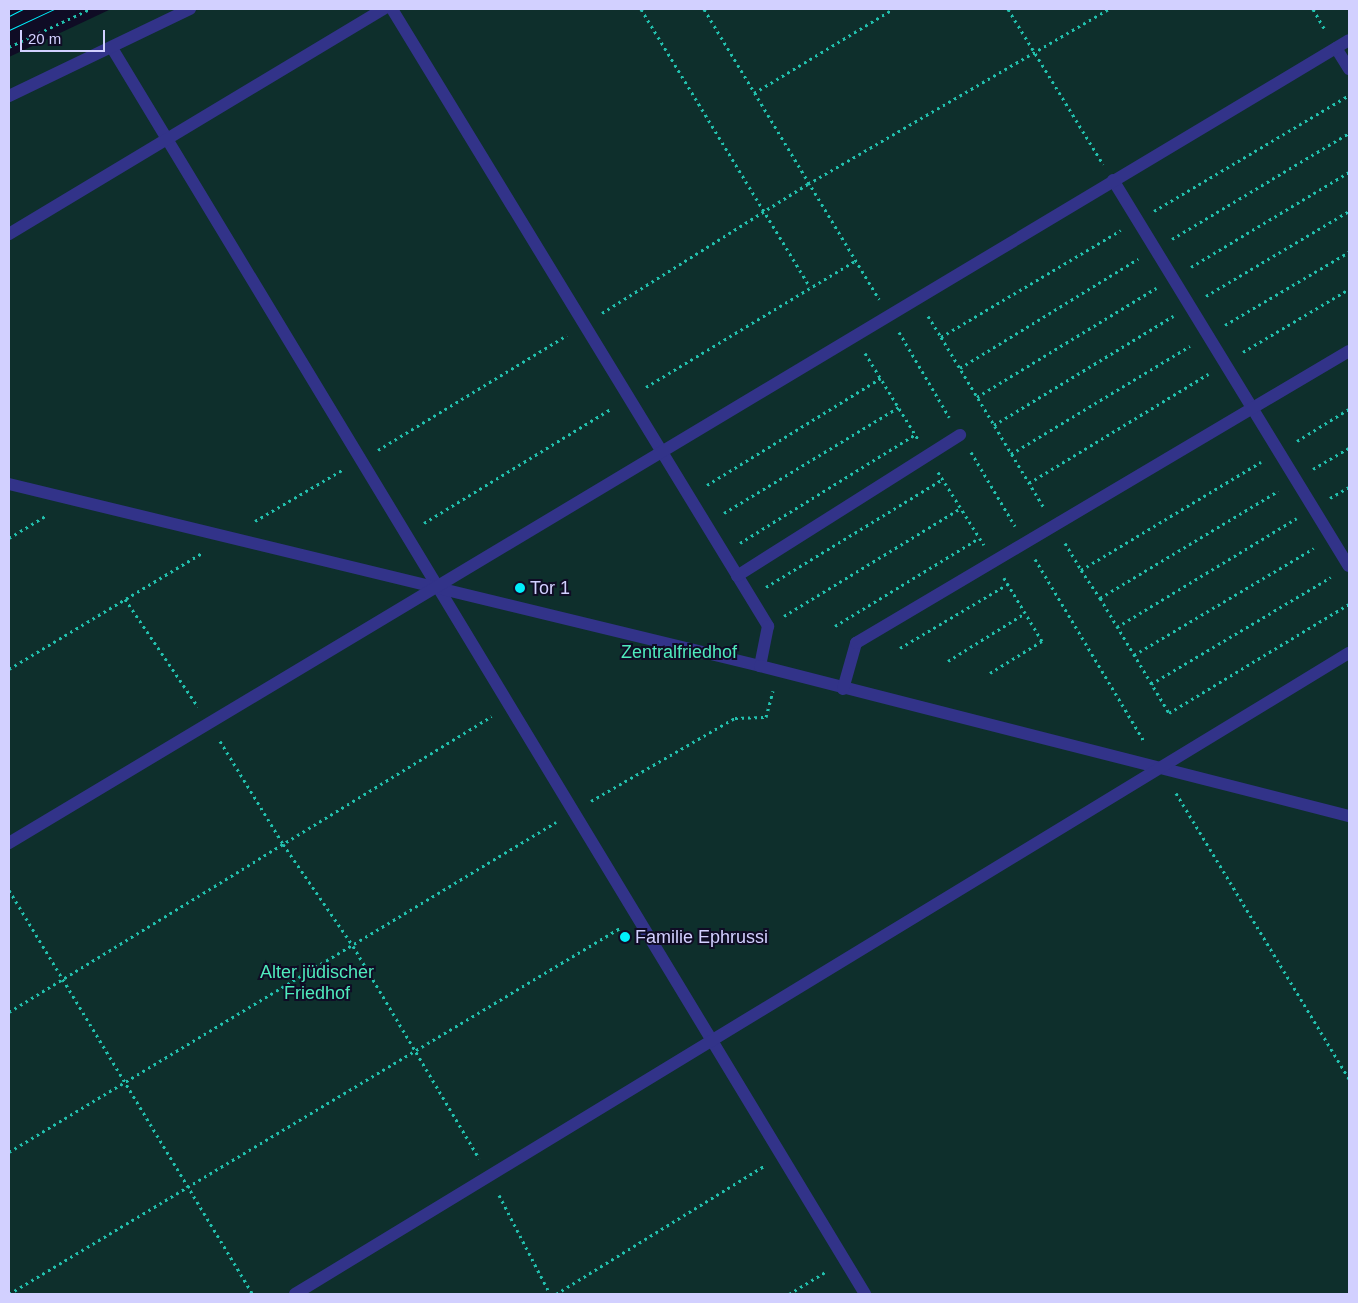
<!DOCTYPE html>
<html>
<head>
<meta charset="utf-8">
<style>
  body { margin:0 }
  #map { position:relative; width:1358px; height:1303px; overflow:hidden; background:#0f0c25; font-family:Helvetica,sans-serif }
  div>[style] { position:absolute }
  .green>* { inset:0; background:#0e2f2c }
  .path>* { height:3px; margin-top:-1.5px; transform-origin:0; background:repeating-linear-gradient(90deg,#22c1ae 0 2.5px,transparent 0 6.5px) }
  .lane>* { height:12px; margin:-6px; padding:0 6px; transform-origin:6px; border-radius:6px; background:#323389 }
  .tram>* { height:1px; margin:-0.5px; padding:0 0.5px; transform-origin:0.5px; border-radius:0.5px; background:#00effb }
  .dots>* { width:14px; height:14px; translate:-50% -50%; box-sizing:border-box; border:2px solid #0f0c25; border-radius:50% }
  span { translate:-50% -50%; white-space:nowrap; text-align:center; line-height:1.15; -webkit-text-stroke:4px #0f0c25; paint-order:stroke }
  .poi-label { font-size:18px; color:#d2d0ff }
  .left { translate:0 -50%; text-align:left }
  .park-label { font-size:18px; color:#4febbc }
  .frame { position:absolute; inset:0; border:10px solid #d2d0ff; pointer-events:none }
  .scale { position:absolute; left:20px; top:30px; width:85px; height:22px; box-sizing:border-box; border:2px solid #d2d0ff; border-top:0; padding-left:6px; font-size:15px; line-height:18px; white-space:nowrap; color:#d2d0ff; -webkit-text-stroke:4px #0f0c25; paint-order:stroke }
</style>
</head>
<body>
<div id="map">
  <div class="green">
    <div style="clip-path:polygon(111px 9px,1349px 9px,1349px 1294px,9px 1294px,9px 57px)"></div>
  </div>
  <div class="path">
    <div style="left:641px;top:9px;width:325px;rotate:58.7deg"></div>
    <div style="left:704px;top:9px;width:339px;rotate:58.9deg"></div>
    <div style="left:1008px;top:9px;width:182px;rotate:58.5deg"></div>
    <div style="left:1313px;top:9px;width:24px;rotate:60deg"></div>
    <div style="left:9px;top:47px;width:89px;rotate:-25.1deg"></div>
    <div style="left:754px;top:93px;width:162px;rotate:-31.1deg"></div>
    <div style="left:1154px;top:211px;width:227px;rotate:-30.7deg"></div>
    <div style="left:1172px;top:239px;width:206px;rotate:-30.9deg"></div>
    <div style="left:1191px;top:267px;width:184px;rotate:-31deg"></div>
    <div style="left:1206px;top:296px;width:166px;rotate:-30.7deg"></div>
    <div style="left:602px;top:313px;width:243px;rotate:-32.1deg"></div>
    <div style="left:808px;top:184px;width:348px;rotate:-30.2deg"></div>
    <div style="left:928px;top:316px;width:25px;rotate:58deg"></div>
    <div style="left:941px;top:337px;width:209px;rotate:-30.7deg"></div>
    <div style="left:1225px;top:325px;width:144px;rotate:-30.5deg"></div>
    <div style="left:899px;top:332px;width:99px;rotate:59.5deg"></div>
    <div style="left:941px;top:337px;width:200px;rotate:58.9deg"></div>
    <div style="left:1243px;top:352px;width:123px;rotate:-30.7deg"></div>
    <div style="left:865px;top:353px;width:101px;rotate:58.4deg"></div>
    <div style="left:960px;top:368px;width:209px;rotate:-31.5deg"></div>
    <div style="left:646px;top:387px;width:244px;rotate:-31.1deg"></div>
    <div style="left:977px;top:397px;width:210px;rotate:-31.3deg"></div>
    <div style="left:994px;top:425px;width:210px;rotate:-31.3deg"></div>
    <div style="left:1297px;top:441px;width:61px;rotate:-31.6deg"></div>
    <div style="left:378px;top:450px;width:221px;rotate:-31.3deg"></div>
    <div style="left:971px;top:452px;width:86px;rotate:59.3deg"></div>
    <div style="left:1011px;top:454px;width:209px;rotate:-31.1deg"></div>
    <div style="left:1313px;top:469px;width:42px;rotate:-30.3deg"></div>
    <div style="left:938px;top:472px;width:86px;rotate:57.8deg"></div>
    <div style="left:1029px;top:483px;width:210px;rotate:-31.3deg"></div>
    <div style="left:707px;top:485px;width:204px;rotate:-31.6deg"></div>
    <div style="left:1330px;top:498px;width:22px;rotate:-30deg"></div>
    <div style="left:724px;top:513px;width:205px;rotate:-31.2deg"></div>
    <div style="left:255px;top:521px;width:103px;rotate:-30.3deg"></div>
    <div style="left:424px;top:523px;width:219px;rotate:-31.4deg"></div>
    <div style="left:9px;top:538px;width:44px;rotate:-31.2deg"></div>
    <div style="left:740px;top:543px;width:207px;rotate:-31.8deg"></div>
    <div style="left:1065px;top:543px;width:31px;rotate:59deg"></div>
    <div style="left:1081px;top:570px;width:210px;rotate:-31deg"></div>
    <div style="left:1035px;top:559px;width:214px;rotate:59.1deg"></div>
    <div style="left:1081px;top:570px;width:34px;rotate:56deg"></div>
    <div style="left:1100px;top:598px;width:208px;rotate:-31deg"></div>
    <div style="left:766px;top:587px;width:207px;rotate:-31.4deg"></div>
    <div style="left:1100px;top:598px;width:134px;rotate:59deg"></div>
    <div style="left:1169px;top:713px;width:210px;rotate:-31.2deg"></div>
    <div style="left:125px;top:599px;width:130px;rotate:55.9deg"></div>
    <div style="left:784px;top:616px;width:207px;rotate:-31.4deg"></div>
    <div style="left:835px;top:626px;width:169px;rotate:-31.4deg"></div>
    <div style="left:1117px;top:627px;width:210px;rotate:-31.2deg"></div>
    <div style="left:900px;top:648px;width:126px;rotate:-30.7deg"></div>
    <div style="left:1134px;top:655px;width:209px;rotate:-30.7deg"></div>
    <div style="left:948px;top:661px;width:91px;rotate:-31.9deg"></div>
    <div style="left:9px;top:669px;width:225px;rotate:-31deg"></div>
    <div style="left:990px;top:673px;width:61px;rotate:-31.6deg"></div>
    <div style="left:1042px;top:641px;width:74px;rotate:-121.1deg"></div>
    <div style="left:1151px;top:684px;width:209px;rotate:-30.7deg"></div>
    <div style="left:220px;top:741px;width:121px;rotate:58.5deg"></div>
    <div style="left:283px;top:844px;width:124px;rotate:55.5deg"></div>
    <div style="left:353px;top:946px;width:247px;rotate:59.3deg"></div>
    <div style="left:1176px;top:793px;width:334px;rotate:58.8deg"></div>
    <div style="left:591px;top:801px;width:166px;rotate:-30deg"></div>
    <div style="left:735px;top:718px;width:31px;rotate:-2deg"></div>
    <div style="left:766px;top:717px;width:27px;rotate:-75deg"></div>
    <div style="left:9px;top:890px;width:472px;rotate:58.9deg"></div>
    <div style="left:9px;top:1012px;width:566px;rotate:-31.5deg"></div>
    <div style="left:9px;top:1152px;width:639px;rotate:-31.1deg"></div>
    <div style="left:499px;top:1195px;width:111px;rotate:62.7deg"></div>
    <div style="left:9px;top:1294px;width:712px;rotate:-30.92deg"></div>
    <div style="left:556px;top:1294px;width:244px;rotate:-31.6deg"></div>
    <div style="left:789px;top:1294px;width:44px;rotate:-31.2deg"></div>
  </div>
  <div class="lane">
    <div style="left:392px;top:9px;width:723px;rotate:58.64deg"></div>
    <div style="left:768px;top:626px;width:41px;rotate:101.3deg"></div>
    <div style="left:112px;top:48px;width:1456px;rotate:58.85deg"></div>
    <div style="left:1336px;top:48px;width:25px;rotate:58deg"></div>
    <div style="left:9px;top:96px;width:201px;rotate:-25.7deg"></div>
    <div style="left:1113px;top:180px;width:452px;rotate:58.6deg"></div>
    <div style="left:9px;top:234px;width:437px;rotate:-31deg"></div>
    <div style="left:9px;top:484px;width:773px;rotate:13.62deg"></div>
    <div style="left:760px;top:666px;width:608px;rotate:14.29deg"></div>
    <div style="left:737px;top:576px;width:264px;rotate:-32.3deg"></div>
    <div style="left:843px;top:689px;width:48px;rotate:-74.2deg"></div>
    <div style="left:856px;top:643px;width:573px;rotate:-30.64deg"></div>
    <div style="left:9px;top:843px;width:1562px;rotate:-30.93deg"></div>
    <div style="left:295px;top:1294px;width:1234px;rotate:-31.31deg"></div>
  </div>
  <div class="tram">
    <div style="left:9px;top:16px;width:16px;rotate:-27deg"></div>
    <div style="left:9px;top:30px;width:50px;rotate:-25deg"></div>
  </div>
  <div class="dots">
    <div style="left:520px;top:588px;background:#00effb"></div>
    <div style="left:625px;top:937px;background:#00effb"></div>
  </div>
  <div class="poi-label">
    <span class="left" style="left:530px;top:588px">Tor 1</span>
    <span class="left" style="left:635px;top:937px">Familie Ephrussi</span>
  </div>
  <div class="park-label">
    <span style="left:679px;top:652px">Zentralfriedhof</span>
    <span style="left:317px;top:983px">Alter jüdischer<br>Friedhof</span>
  </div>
  <div class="frame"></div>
  <div class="scale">20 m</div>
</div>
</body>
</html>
